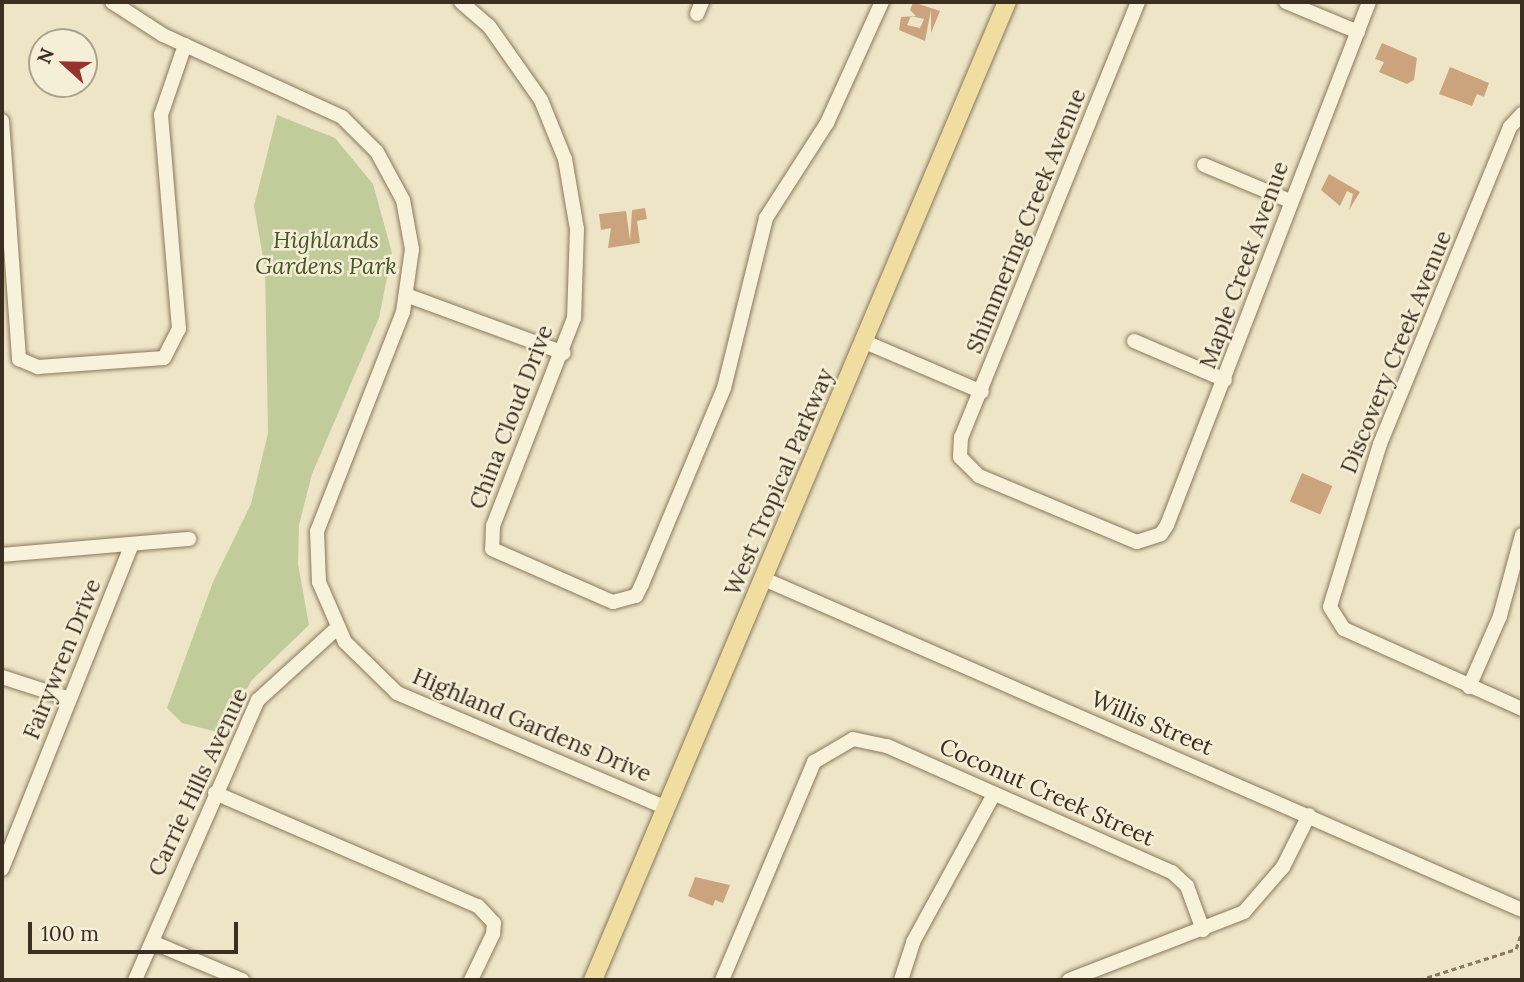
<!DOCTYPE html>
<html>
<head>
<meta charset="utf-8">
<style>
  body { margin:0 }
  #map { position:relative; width:1524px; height:982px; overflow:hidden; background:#eee5c7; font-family:Lora,serif }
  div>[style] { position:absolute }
  .green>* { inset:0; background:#c2cc9b }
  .building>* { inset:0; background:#cba47e; transform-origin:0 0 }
  .path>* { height:2.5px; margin-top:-1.25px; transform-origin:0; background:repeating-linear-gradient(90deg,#89785d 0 5px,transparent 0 8.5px) }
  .roads { filter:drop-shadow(0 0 2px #89785d) drop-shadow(0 0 2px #89785d) }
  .minor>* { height:14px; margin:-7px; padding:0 7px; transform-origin:7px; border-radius:7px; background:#f8f2da }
  .major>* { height:18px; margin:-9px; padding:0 9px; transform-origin:9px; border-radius:9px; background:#f0dda0 }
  span { translate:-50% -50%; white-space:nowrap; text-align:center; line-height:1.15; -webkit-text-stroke:5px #f5efd7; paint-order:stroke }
  .street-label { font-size:23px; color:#3a2f20 }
  .park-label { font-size:23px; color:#465627; font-style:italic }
  .frame { position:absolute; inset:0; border:4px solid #3a2f20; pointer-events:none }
  .north { position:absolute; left:28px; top:28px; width:70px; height:70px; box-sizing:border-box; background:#f5efd7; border:2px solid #aaa28e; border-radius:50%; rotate:292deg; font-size:19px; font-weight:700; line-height:28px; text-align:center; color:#3a2f20 }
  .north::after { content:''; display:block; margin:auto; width:24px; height:32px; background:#97352d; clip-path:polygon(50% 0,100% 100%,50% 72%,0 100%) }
  .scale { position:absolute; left:28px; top:922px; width:210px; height:32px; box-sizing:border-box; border:4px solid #3a2f20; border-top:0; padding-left:9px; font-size:21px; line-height:24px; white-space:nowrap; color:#3a2f20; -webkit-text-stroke:5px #f5efd7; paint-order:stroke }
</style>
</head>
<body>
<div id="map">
  <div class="green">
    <div style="clip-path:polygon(277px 115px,335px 138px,373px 184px,392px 253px,379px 318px,312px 474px,299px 525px,298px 564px,309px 625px,252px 680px,221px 733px,182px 723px,167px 708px,213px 582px,251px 504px,268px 433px,265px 269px,254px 206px)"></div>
  </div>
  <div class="building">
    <div style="clip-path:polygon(evenodd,913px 2px,940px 11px,931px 33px,931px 10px,925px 41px,899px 30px,901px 17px,916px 16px,910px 10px,913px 2px,911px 16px,924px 19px,920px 28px,907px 25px,911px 16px)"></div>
    <div style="clip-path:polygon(1382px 43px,1417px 58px,1414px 80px,1407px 84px,1379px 72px,1384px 62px,1375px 59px)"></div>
    <div style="clip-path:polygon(1450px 67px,1489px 83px,1484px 97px,1477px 94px,1472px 106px,1439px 94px)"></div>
    <div style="clip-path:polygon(1329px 174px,1360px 192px,1349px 210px,1353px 194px,1347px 191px,1340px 206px,1321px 190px)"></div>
    <div style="clip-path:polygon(645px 208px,647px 219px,637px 221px,640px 243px,608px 248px,611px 228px,601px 230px,599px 214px,626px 211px,630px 240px,632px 210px)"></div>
    <div style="left:1302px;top:473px;width:33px;height:31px;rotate:23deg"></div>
    <div style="clip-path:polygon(695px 877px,730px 885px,723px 903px,715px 900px,713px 906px,688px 896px)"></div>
  </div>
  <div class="path">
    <div style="left:1419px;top:980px;width:102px;rotate:-17.7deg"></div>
    <div style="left:1516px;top:949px;width:20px;rotate:-72deg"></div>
  </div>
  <div class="roads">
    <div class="minor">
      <div style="left:112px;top:2px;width:61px;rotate:32.9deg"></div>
      <div style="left:163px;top:35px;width:197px;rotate:24.6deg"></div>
      <div style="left:342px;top:117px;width:49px;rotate:45deg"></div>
      <div style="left:377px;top:152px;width:55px;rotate:61.6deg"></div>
      <div style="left:403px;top:200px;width:50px;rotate:79.6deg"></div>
      <div style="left:412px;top:249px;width:64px;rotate:98.1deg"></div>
      <div style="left:403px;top:312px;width:235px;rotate:111.4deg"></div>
      <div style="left:317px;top:531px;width:51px;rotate:87.8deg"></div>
      <div style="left:319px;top:582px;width:65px;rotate:66.6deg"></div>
      <div style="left:345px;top:642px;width:73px;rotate:44.4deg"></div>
      <div style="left:397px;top:693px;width:293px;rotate:23.1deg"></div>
      <div style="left:461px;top:2px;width:37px;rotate:41deg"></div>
      <div style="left:489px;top:26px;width:90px;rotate:54.9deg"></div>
      <div style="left:541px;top:100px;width:64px;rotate:67.9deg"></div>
      <div style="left:565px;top:159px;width:71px;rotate:80.3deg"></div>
      <div style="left:577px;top:229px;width:89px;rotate:91.9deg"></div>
      <div style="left:574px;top:318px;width:223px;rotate:111.3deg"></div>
      <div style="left:493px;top:526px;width:23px;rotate:92deg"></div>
      <div style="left:492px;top:549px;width:132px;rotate:23.7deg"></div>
      <div style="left:613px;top:602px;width:24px;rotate:-15deg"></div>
      <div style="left:636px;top:596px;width:13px;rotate:-63deg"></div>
      <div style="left:642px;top:584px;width:212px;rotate:-67.3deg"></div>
      <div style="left:724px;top:388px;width:175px;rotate:-76.1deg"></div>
      <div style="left:766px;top:218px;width:113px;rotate:-57.3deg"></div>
      <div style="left:827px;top:123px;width:133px;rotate:-65.6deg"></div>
      <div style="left:1138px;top:2px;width:470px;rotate:112.1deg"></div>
      <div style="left:961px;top:437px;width:20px;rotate:93deg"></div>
      <div style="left:960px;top:457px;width:27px;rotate:45deg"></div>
      <div style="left:979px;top:476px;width:171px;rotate:22.7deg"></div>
      <div style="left:1137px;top:542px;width:25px;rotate:-18deg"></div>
      <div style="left:1161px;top:534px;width:11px;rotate:-56deg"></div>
      <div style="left:1167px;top:525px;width:561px;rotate:-68.88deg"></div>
      <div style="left:1286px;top:2px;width:78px;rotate:22.6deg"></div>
      <div style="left:697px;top:14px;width:13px;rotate:-67deg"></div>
      <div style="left:1522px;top:114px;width:18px;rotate:133deg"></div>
      <div style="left:1510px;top:127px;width:343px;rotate:112.3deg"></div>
      <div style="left:1380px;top:444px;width:170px;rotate:107.1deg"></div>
      <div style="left:1330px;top:607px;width:26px;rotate:58deg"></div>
      <div style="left:1344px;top:629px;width:195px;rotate:24.2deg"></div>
      <div style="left:2px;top:121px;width:239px;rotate:85.9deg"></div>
      <div style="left:19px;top:359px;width:21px;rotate:23deg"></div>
      <div style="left:38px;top:367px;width:126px;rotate:-4.1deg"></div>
      <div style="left:164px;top:358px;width:33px;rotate:-63deg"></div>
      <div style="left:179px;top:329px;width:215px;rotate:-94.8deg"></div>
      <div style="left:161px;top:115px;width:74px;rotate:-71.1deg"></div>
      <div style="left:1204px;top:165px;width:93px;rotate:22.7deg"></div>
      <div style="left:406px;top:295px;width:168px;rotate:20.2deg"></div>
      <div style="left:1134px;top:341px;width:99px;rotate:23.2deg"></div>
      <div style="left:865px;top:342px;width:127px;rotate:23.1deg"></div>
      <div style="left:2px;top:555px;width:188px;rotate:-4.9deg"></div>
      <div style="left:764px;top:579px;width:827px;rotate:23.59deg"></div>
      <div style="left:2px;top:677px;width:71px;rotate:17.9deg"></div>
      <div style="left:1469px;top:687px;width:77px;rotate:-66.4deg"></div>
      <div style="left:1500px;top:616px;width:84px;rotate:-74.8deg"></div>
      <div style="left:215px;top:793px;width:286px;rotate:23.3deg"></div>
      <div style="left:478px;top:906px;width:23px;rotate:47deg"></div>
      <div style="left:494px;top:923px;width:11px;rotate:95deg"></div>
      <div style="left:493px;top:934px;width:51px;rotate:115.6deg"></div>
      <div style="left:2px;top:869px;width:350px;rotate:-68.2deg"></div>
      <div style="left:152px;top:942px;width:98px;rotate:22.9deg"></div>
      <div style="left:135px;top:980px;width:306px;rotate:-66.3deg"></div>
      <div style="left:258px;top:700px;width:107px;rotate:-42.3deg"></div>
      <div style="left:722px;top:980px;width:237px;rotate:-67.1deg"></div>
      <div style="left:814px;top:762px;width:45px;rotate:-30.5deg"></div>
      <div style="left:853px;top:739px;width:35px;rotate:12deg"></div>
      <div style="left:887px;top:746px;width:312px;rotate:23.9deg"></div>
      <div style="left:1172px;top:872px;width:21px;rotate:43deg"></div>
      <div style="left:1187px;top:886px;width:47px;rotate:70deg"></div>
      <div style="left:901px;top:980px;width:40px;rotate:-72deg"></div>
      <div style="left:913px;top:942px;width:169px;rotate:-61.3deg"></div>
      <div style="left:1069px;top:980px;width:188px;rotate:-21.2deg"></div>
      <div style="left:1244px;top:912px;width:60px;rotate:-49.1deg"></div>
      <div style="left:1283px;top:867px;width:58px;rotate:-63.4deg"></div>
    </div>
    <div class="major">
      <div style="left:593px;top:980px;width:1062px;rotate:-67.06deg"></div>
    </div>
  </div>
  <div class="street-label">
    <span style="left:1026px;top:221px;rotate:-68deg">Shimmering Creek Avenue</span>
    <span style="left:1244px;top:265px;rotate:-70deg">Maple Creek Avenue</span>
    <span style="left:1396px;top:352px;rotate:-68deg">Discovery Creek Avenue</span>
    <span style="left:511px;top:417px;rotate:-69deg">China Cloud Drive</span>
    <span style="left:779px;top:482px;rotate:-67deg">West Tropical Parkway</span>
    <span style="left:62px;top:659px;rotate:-68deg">Fairywren Drive</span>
    <span style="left:1152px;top:723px;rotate:23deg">Willis Street</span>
    <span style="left:532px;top:725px;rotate:23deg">Highland Gardens Drive</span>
    <span style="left:198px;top:782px;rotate:-65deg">Carrie Hills Avenue</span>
    <span style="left:1047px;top:792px;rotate:24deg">Coconut Creek Street</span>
  </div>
  <div class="park-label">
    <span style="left:326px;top:253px">Highlands<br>Gardens Park</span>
  </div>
  <div class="frame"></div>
  <div class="north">N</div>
  <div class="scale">100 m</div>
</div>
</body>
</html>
